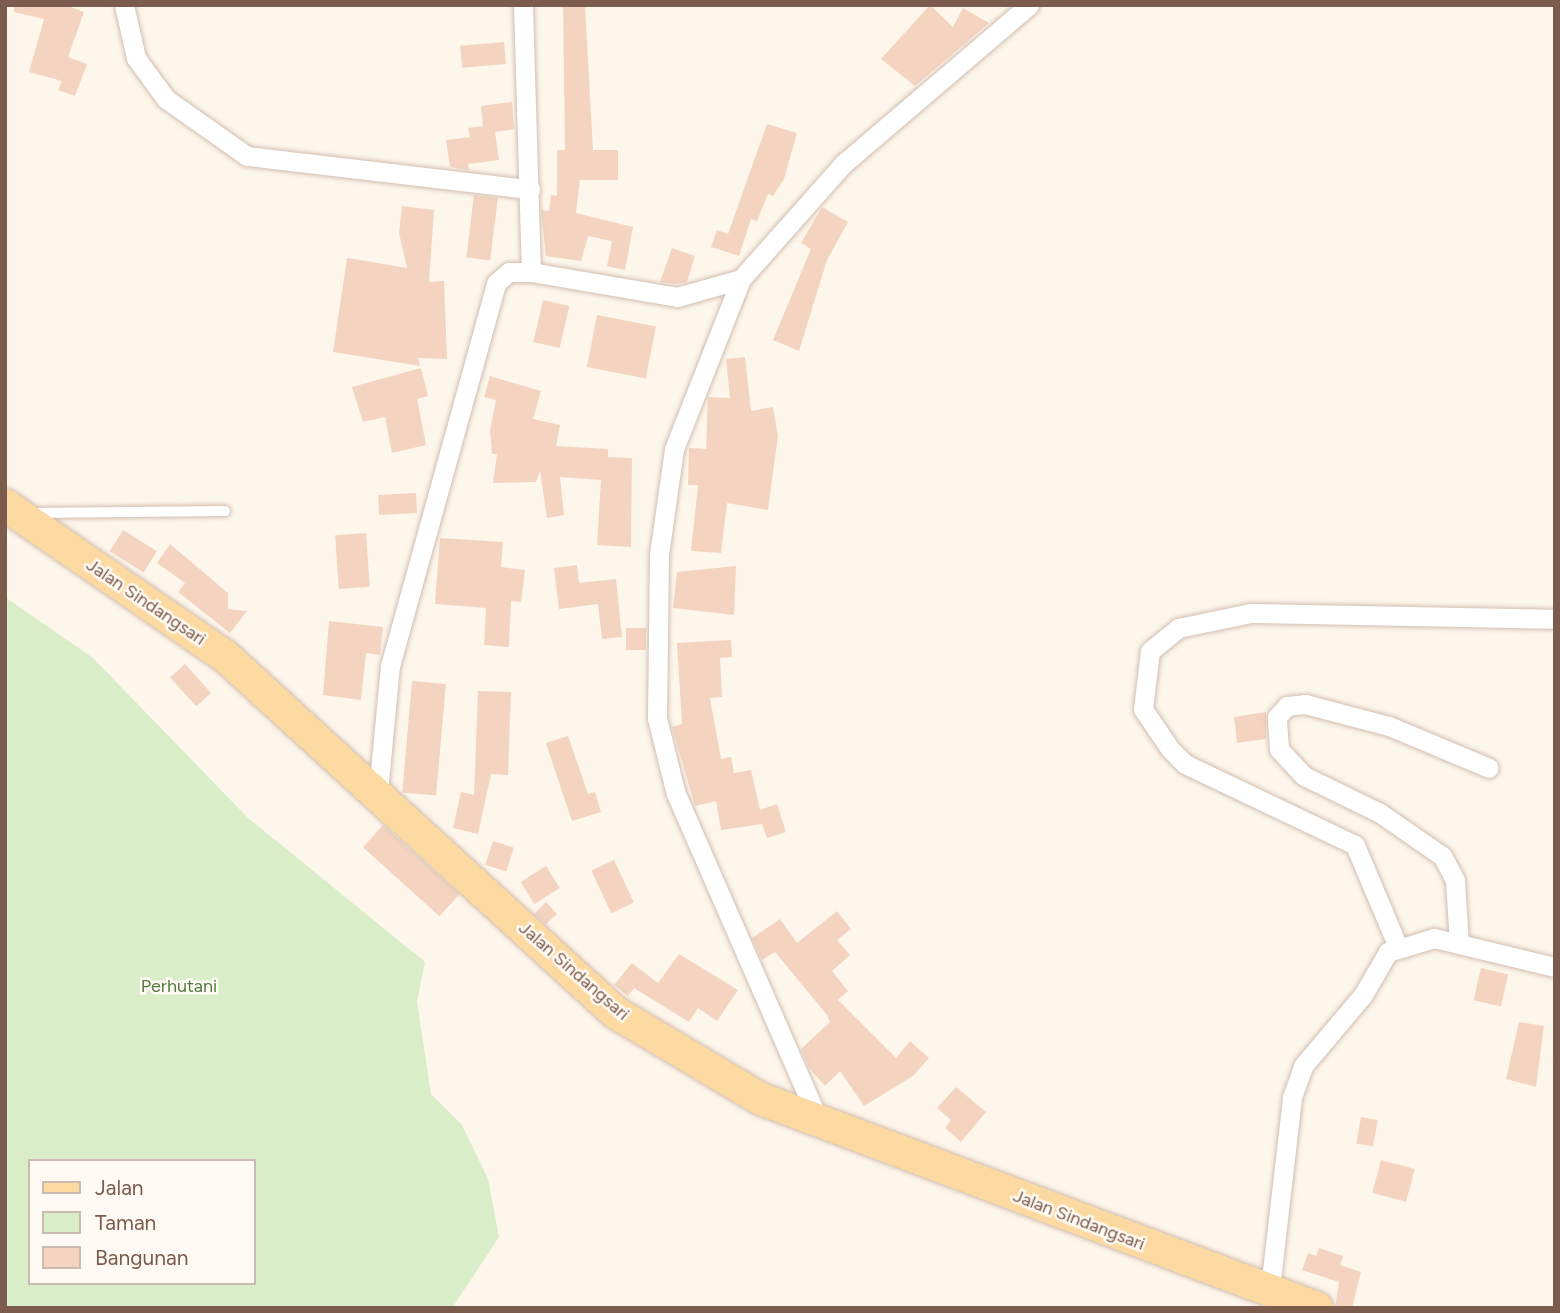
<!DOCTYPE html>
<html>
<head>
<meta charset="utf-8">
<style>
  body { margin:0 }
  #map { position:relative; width:1560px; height:1313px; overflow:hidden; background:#fdf6eb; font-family:Figtree,sans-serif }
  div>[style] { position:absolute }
  .green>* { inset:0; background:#d8edc8 }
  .building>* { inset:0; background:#f4d4c1; transform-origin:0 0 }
  .roads { filter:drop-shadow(0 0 2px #d2bdaf) drop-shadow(0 0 2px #d2bdaf) }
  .service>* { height:10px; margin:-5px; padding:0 5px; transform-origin:5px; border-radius:5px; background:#fff }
  .minor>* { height:19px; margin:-9.5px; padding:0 9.5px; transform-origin:9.5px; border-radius:9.5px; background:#fff }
  .primary>* { height:32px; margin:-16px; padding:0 16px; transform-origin:16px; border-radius:16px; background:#fdd9a2 }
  span { translate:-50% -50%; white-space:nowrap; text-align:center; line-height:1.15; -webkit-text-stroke:5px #fffaf3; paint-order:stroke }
  .street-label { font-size:18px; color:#7b5b4c }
  .park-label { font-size:18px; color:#537b40 }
  .frame { position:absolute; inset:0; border:7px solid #7b5b4c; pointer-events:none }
  .legend { position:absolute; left:28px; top:1159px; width:228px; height:126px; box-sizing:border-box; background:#fffaf3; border:2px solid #cabab0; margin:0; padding:9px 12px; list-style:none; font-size:21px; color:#7b5b4c }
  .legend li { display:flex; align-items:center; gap:14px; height:35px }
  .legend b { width:35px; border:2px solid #cabab0 }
</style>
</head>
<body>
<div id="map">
  <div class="green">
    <div style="clip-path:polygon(evenodd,5px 597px,93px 658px,247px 817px,425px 962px,417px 1002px,431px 1094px,462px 1125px,488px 1179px,499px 1237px,452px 1308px,5px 1308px,5px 597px,30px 1161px,254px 1161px,254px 1283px,30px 1283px,30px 1161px)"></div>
  </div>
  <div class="building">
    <div style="clip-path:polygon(14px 5px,65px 5px,84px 12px,68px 57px,87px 64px,75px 96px,58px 90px,62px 81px,29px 72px,44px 19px,14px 12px)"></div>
    <div style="clip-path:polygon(563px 5px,585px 5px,593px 150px,618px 150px,618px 180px,580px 180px,576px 213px,633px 227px,625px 270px,607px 266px,612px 241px,588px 236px,581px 261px,546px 256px,541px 210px,549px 211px,551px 195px,557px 196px,557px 150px,565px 150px)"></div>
    <div style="clip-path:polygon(930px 5px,953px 27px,963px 8px,989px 23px,915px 86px,881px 59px)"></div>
    <div style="left:504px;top:42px;width:22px;height:44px;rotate:85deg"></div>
    <div style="clip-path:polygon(512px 102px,514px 129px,495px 132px,499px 160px,468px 164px,469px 170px,450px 167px,446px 140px,470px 137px,468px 128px,483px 126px,481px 106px)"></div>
    <div style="clip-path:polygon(767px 124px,797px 133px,784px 179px,773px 196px,768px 194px,757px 221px,751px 219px,739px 256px,711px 247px,717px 230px,728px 234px)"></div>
    <div style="left:474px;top:195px;width:24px;height:63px;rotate:7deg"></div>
    <div style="clip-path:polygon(402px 206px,434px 210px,429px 282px,444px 281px,447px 359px,418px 358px,420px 366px,333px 352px,347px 258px,407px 268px,399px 233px)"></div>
    <div style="clip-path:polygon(822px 207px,848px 222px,827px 260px,799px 351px,773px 340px,811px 249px,801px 243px)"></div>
    <div style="clip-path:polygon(672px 248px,695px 256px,687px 282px,676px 284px,660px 282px)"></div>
    <div style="left:543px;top:300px;width:27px;height:43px;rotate:13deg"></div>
    <div style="left:597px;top:315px;width:60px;height:53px;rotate:11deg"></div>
    <div style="clip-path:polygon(745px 357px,751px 411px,773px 407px,778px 436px,768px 510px,727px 503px,721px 553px,691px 551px,698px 485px,688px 485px,689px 448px,706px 449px,708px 397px,730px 398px,726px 359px)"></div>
    <div style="clip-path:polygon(421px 368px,428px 396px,417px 399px,426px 445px,392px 453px,385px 417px,363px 422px,352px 387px)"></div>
    <div style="clip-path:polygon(490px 376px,541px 391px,533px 419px,560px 425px,556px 446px,608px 449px,608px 457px,632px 458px,631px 547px,597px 545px,601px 480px,560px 477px,564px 515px,547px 518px,540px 471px,536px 482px,493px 483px,497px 454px,492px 454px,490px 430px,496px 400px,484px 397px)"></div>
    <div style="left:416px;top:493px;width:20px;height:38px;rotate:87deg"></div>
    <div style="left:123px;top:530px;width:40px;height:25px;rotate:32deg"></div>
    <div style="left:366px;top:533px;width:54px;height:31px;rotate:86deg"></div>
    <div style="clip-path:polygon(440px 538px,503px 542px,501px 567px,525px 570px,521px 602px,511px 601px,509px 647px,484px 645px,486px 608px,435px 604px)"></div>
    <div style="clip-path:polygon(170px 544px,228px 593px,228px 609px,247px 611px,230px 633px,178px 592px,185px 583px,157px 563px)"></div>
    <div style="clip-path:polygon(577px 565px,579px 583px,616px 579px,622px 637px,602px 639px,598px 604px,559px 609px,554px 568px)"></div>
    <div style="clip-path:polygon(736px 566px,734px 615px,673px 608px,677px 572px)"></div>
    <div style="clip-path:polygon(329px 621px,383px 627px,380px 655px,366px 653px,361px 700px,323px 695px)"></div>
    <div style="left:646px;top:628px;width:22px;height:20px;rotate:90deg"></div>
    <div style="clip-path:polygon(731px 640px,732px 657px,720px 658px,722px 697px,710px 698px,721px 759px,731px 757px,734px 773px,751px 770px,760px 810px,777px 804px,786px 832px,767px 838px,762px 824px,721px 830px,716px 801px,695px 806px,672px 727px,682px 724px,677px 643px)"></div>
    <div style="left:185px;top:664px;width:39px;height:20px;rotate:48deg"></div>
    <div style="left:412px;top:681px;width:34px;height:112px;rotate:5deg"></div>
    <div style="clip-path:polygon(478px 691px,511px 692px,508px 775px,491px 774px,478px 834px,453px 828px,461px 792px,474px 795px)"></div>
    <div style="clip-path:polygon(1266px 712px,1266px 739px,1237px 743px,1234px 717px)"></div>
    <div style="clip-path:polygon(568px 736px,588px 794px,595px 792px,601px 812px,572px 821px,546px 743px)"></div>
    <div style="left:383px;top:825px;width:103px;height:30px;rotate:42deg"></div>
    <div style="left:493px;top:841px;width:22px;height:25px;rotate:18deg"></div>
    <div style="left:614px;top:860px;width:47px;height:25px;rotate:65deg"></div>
    <div style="left:546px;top:866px;width:26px;height:30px;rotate:58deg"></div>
    <div style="clip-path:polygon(546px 902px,557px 914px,546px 924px,534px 914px)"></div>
    <div style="clip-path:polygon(837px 911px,851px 929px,837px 940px,850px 955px,832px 971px,848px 991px,838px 1000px,896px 1058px,910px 1041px,929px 1058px,913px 1076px,864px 1106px,840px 1071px,825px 1086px,809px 1068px,801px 1049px,830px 1022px,827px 1015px,775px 952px,762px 960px,752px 938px,780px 919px,797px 943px)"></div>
    <div style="clip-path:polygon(679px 954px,738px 990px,717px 1021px,698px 1008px,689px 1022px,634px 988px,628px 996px,614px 985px,632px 963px,658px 983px)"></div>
    <div style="left:1481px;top:968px;width:28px;height:33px;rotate:13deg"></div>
    <div style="clip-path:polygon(1519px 1022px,1544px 1026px,1536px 1087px,1506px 1079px)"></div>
    <div style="clip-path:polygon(956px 1087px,986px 1112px,961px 1142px,945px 1128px,951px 1120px,937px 1108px)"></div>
    <div style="left:1361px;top:1117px;width:17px;height:27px;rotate:10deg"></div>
    <div style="left:1381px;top:1160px;width:35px;height:34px;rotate:15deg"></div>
    <div style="clip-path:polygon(1319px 1248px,1343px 1256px,1340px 1265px,1361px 1272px,1352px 1308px,1335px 1308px,1339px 1282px,1302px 1270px,1308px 1253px,1316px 1256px)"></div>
  </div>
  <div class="roads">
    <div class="service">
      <div style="left:32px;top:513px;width:193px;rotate:-0.6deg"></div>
    </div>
    <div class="minor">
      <div style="left:124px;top:5px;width:54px;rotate:77.2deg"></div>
      <div style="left:136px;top:58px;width:51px;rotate:53.8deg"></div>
      <div style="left:166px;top:99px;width:99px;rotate:35.1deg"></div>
      <div style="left:247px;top:156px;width:285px;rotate:6.7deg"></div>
      <div style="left:523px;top:5px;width:267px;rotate:88.3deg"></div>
      <div style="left:741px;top:279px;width:183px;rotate:111.5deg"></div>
      <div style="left:674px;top:449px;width:106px;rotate:98.1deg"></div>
      <div style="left:659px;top:554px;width:164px;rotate:90.7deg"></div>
      <div style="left:657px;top:718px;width:78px;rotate:76deg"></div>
      <div style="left:676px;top:794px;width:358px;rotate:66.4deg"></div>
      <div style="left:378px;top:792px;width:127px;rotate:-84.6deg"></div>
      <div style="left:390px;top:666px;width:397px;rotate:-74.5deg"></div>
      <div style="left:496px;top:283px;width:17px;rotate:-40deg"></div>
      <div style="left:509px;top:272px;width:22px"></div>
      <div style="left:531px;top:272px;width:148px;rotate:9.7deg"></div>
      <div style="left:677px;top:297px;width:66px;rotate:-15.7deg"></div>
      <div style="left:741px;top:279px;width:154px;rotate:-48.4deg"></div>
      <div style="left:843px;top:164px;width:245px;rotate:-40.5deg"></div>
      <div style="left:1459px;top:944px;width:64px;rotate:-93.6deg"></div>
      <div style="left:1455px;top:880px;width:27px;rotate:-118deg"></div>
      <div style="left:1442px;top:856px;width:75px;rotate:-145.3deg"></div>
      <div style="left:1380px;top:813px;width:85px;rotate:-154deg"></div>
      <div style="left:1304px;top:776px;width:37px;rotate:-133deg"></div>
      <div style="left:1279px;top:749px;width:32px;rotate:-94deg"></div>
      <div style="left:1277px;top:717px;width:15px;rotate:-48deg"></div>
      <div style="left:1287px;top:706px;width:18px;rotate:-6deg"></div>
      <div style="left:1305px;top:704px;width:87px;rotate:14.7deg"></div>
      <div style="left:1389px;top:726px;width:108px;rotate:22.8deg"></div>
      <div style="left:1398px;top:947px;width:111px;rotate:-112.9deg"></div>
      <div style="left:1355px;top:845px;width:188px;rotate:-154.5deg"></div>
      <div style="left:1185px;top:764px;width:21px;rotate:-135deg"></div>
      <div style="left:1170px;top:749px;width:48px;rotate:-124deg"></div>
      <div style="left:1143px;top:709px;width:58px;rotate:-83.1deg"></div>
      <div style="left:1150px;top:651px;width:36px;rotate:-39deg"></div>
      <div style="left:1178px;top:628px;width:75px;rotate:-11.6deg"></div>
      <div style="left:1251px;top:613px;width:304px;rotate:1.1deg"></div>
      <div style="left:1270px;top:1288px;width:192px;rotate:-83.4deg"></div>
      <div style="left:1292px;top:1097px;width:33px;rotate:-70deg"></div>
      <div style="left:1303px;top:1066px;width:93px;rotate:-49.8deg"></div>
      <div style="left:1363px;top:995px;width:50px;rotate:-59.8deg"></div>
      <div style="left:1388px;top:952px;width:48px;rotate:-16.9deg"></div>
      <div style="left:1434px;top:938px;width:124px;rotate:13.5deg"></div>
    </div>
    <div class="primary">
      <div style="left:5px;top:505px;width:267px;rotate:34.5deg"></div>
      <div style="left:225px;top:656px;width:529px;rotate:42.4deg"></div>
      <div style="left:616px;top:1013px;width:169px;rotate:30.7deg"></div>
      <div style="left:761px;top:1099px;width:594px;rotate:20.6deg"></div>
    </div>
  </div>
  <div class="street-label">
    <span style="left:146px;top:602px;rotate:34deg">Jalan Sindangsari</span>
    <span style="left:574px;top:971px;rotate:41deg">Jalan Sindangsari</span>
    <span style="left:1079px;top:1220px;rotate:21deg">Jalan Sindangsari</span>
  </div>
  <div class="park-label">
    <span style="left:179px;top:986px">Perhutani</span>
  </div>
  <div class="frame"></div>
  <ul class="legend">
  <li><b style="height:9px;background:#fdd9a2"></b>Jalan</li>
  <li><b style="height:19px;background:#d8edc8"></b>Taman</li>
  <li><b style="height:19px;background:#f4d4c1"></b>Bangunan</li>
  </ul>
</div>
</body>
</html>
